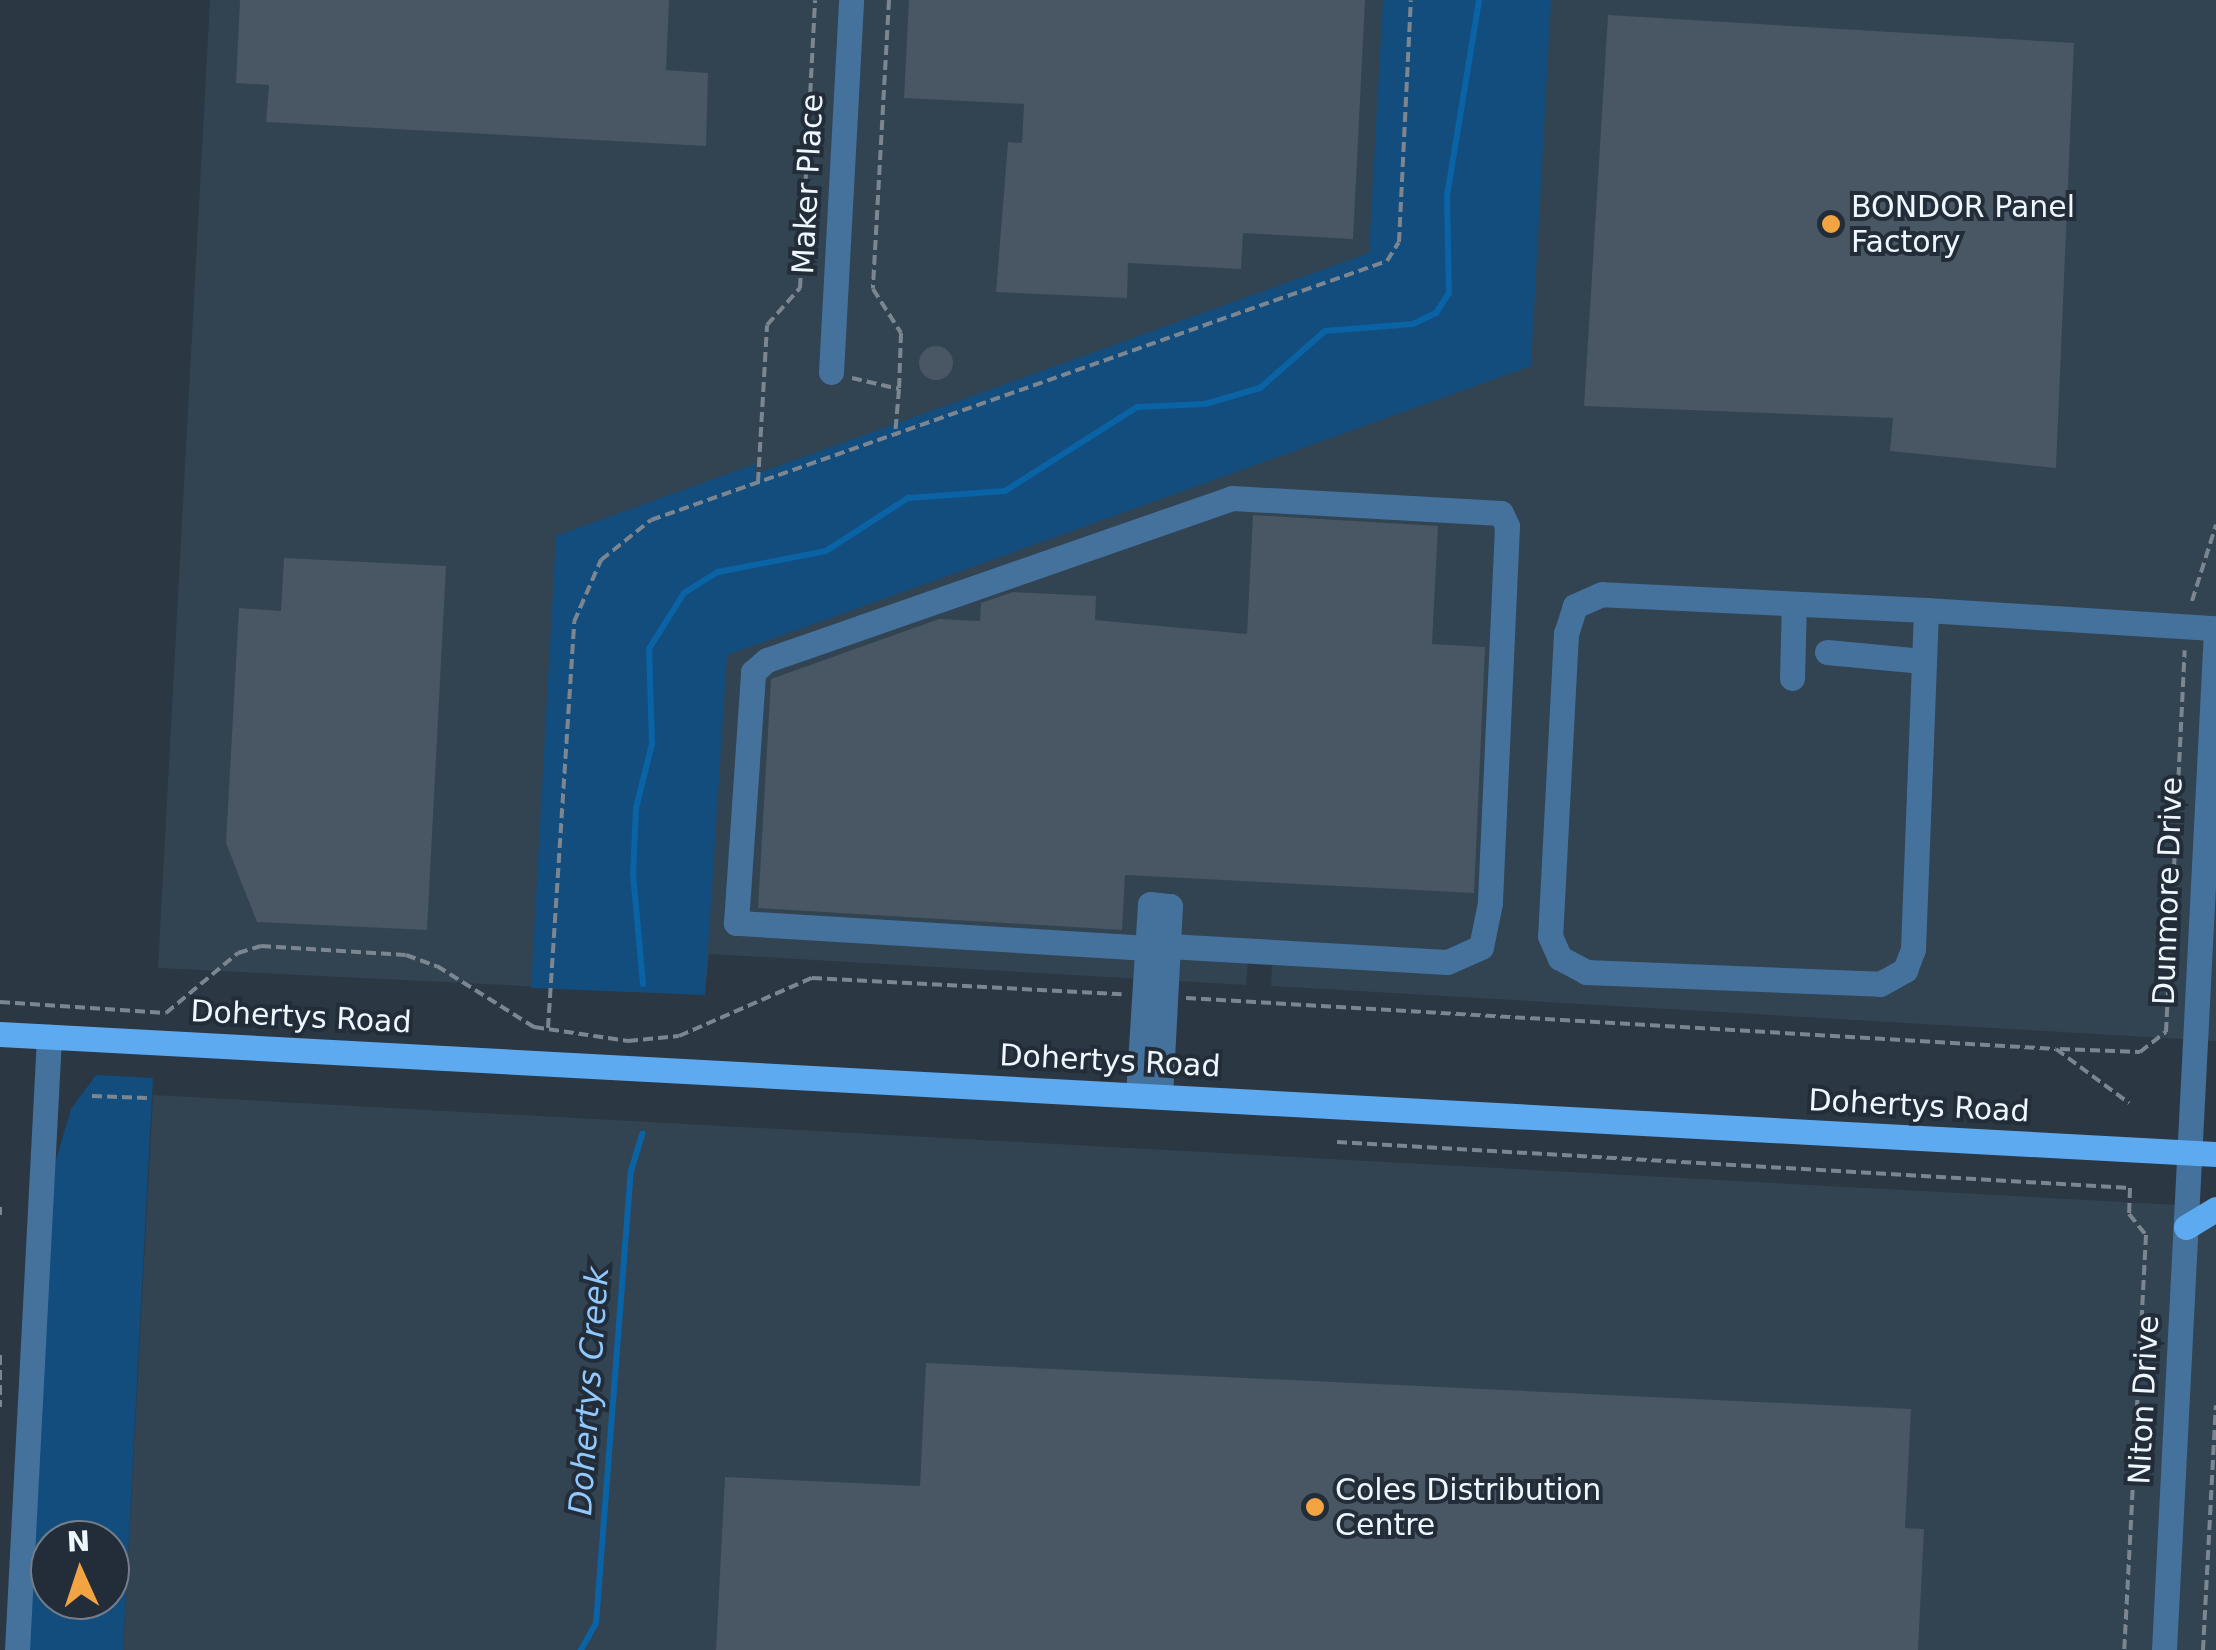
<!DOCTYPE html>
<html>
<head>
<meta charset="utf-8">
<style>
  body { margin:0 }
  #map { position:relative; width:2216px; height:1650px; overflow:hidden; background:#2b3743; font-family:"DejaVu Sans",sans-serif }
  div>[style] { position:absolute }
  .built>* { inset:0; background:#324352 }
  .green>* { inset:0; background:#124d7e }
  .stream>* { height:6px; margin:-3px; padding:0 3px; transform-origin:3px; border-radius:3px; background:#0a63a5 }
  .building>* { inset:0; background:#495663 }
  .round { border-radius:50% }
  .path>* { height:4px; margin-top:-2px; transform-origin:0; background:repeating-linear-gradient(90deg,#7c8690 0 10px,transparent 0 15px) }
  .minor>* { height:25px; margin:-12.5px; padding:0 12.5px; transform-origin:12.5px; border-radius:12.5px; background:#44729d }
  .major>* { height:25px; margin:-12.5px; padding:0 12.5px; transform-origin:12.5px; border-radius:12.5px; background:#5eaaf1 }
  .dots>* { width:28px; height:28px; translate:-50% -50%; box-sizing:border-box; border:5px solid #222d39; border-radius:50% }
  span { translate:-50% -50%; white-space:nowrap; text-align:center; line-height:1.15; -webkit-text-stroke:8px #222d39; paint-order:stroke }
  .street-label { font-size:30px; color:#eef6fe }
  .poi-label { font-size:30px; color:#eef6fe }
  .left { translate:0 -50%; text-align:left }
  .water-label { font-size:32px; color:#91c8fe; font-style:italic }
  .north { position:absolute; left:30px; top:1520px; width:100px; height:100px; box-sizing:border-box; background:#222d39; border:2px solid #747d88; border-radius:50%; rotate:357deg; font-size:28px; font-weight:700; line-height:40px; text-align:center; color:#eef6fe }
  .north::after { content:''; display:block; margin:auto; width:35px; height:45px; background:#f3a442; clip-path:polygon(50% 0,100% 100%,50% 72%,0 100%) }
</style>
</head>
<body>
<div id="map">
  <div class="built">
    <div style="clip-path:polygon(210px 0,2216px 0,2216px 1041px,1271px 986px,1272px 963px,1248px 962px,1246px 985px,709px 954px,705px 995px,158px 968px)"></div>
    <div style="clip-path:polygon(153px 1095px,2216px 1207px,2216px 1650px,123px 1650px)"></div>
  </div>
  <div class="green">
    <div style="clip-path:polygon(1383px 0,1551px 0,1531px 366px,727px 655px,705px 995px,531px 988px,556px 536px,755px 464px,756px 474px,1369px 253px)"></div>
    <div style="clip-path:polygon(evenodd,96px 1075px,153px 1078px,123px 1650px,26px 1650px,52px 1173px,71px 1109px,96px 1075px,50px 1540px,110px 1540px,110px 1600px,50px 1600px,50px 1540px)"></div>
  </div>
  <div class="stream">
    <div style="left:643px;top:984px;width:109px;rotate:-95.2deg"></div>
    <div style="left:633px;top:875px;width:67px;rotate:-87.4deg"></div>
    <div style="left:636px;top:808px;width:66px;rotate:-76deg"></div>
    <div style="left:652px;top:744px;width:95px;rotate:-91.8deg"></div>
    <div style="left:649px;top:649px;width:66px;rotate:-58deg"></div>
    <div style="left:684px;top:593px;width:40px;rotate:-32deg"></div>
    <div style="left:718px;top:572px;width:110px;rotate:-11deg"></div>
    <div style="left:826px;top:551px;width:98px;rotate:-32.9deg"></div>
    <div style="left:908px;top:498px;width:97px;rotate:-4.1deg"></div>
    <div style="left:1005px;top:491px;width:156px;rotate:-32.5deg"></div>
    <div style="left:1137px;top:407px;width:68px;rotate:-2.5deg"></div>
    <div style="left:1205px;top:404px;width:57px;rotate:-16.2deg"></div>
    <div style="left:1260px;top:388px;width:86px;rotate:-41.2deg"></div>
    <div style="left:1325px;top:331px;width:88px;rotate:-4.5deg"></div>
    <div style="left:1413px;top:324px;width:25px;rotate:-26deg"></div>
    <div style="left:1436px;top:313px;width:24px;rotate:-57deg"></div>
    <div style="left:1449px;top:293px;width:97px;rotate:-91.2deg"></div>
    <div style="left:1447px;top:196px;width:199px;rotate:-80.7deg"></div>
    <div style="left:581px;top:1650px;width:31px;rotate:-61deg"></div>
    <div style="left:596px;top:1623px;width:453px;rotate:-85.6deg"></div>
    <div style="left:631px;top:1171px;width:39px;rotate:-73deg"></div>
  </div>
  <div class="building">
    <div style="clip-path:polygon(240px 0,669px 0,666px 70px,708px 73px,706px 146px,266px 122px,269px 85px,236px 83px)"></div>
    <div style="clip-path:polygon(909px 0,1365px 0,1353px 239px,1243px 233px,1241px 269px,1128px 263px,1127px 298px,996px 292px,1008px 142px,1022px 143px,1024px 104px,904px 98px)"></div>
    <div style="clip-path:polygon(1608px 15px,2074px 43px,2056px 468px,1890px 451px,1893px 418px,1584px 406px)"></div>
    <div class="round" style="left:919px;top:346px;width:34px;height:34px"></div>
    <div style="clip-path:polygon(1253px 515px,1438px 526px,1432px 644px,1485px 647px,1474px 893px,1125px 875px,1122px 930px,758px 908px,771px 679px,939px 619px,980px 621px,981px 603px,1013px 592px,1096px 596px,1095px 620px,1247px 634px)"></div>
    <div style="clip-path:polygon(284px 558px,446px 566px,427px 930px,257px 922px,226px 843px,239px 608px,281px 611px)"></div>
    <div style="clip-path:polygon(926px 1363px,1911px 1409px,1905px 1528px,1924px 1529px,1918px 1650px,716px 1650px,725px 1477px,920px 1486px)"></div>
  </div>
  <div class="path">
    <div style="left:889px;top:0;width:289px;rotate:93.2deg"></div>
    <div style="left:873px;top:289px;width:52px;rotate:57.5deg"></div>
    <div style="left:901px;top:333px;width:56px;rotate:92deg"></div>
    <div style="left:852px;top:378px;width:48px;rotate:13.2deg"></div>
    <div style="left:899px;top:389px;width:47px;rotate:94.9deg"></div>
    <div style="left:758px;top:482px;width:157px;rotate:-86.7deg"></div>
    <div style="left:767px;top:325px;width:50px;rotate:-48.3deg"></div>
    <div style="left:800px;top:288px;width:288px;rotate:-87deg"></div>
    <div style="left:2192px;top:601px;width:80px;rotate:-72.5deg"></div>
    <div style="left:1186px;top:998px;width:871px;rotate:3.35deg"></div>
    <div style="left:2056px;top:1049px;width:91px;rotate:36.5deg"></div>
    <div style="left:0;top:1002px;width:166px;rotate:3.8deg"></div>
    <div style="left:166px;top:1013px;width:94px;rotate:-39.8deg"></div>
    <div style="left:238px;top:953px;width:24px;rotate:-17deg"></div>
    <div style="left:261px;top:946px;width:145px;rotate:3.6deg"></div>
    <div style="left:406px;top:955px;width:33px;rotate:20deg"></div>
    <div style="left:437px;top:966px;width:115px;rotate:32.2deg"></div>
    <div style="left:534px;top:1027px;width:95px;rotate:8.5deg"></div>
    <div style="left:628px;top:1041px;width:51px;rotate:-5.6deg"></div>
    <div style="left:679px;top:1036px;width:145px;rotate:-23.6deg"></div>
    <div style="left:812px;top:978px;width:310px;rotate:3deg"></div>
    <div style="left:548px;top:1028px;width:407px;rotate:-86.3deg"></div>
    <div style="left:574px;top:622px;width:68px;rotate:-66.5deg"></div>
    <div style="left:601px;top:560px;width:64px;rotate:-38.7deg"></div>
    <div style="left:651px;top:520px;width:780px;rotate:-19.39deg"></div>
    <div style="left:1387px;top:261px;width:22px;rotate:-58deg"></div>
    <div style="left:1399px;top:242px;width:242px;rotate:-87.2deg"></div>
    <div style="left:2060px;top:1049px;width:80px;rotate:2.1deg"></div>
    <div style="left:2140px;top:1052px;width:33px;rotate:-38deg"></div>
    <div style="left:2166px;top:1032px;width:382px;rotate:-87.2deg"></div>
    <div style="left:92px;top:1096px;width:55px;rotate:2.1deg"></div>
    <div style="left:1337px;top:1142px;width:794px;rotate:3.32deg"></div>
    <div style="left:2130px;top:1188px;width:26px;rotate:92deg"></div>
    <div style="left:2129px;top:1214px;width:27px;rotate:51deg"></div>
    <div style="left:2146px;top:1235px;width:416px;rotate:93deg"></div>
    <div style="left:0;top:1207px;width:8px;rotate:90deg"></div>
    <div style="left:0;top:1355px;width:52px;rotate:90deg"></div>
    <div style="left:2203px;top:1650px;width:245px;rotate:-87deg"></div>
  </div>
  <div class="minor">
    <div style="left:831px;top:372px;width:373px;rotate:-86.9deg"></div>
    <div style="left:1926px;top:610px;width:324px;rotate:-177.2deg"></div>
    <div style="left:1602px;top:594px;width:30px;rotate:156deg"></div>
    <div style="left:1575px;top:606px;width:28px;rotate:108deg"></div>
    <div style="left:1566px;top:633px;width:303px;rotate:93deg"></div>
    <div style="left:1550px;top:936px;width:24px;rotate:66deg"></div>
    <div style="left:1560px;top:958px;width:30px;rotate:28deg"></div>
    <div style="left:1586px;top:972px;width:294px;rotate:2.3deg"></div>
    <div style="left:1880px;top:984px;width:29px;rotate:-29deg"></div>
    <div style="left:1905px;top:970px;width:22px;rotate:-69deg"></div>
    <div style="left:1913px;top:949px;width:339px;rotate:-87.8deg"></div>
    <div style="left:1926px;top:610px;width:291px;rotate:3.6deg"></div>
    <div style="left:1827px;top:652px;width:96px;rotate:5.4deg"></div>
    <div style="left:1792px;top:678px;width:74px;rotate:-88.5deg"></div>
    <div style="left:1148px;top:948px;width:413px;rotate:-176.5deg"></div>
    <div style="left:736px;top:923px;width:252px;rotate:-86.1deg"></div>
    <div style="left:753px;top:672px;width:18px;rotate:-41deg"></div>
    <div style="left:767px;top:660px;width:492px;rotate:-19.2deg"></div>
    <div style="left:1232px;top:498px;width:269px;rotate:3.2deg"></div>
    <div style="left:1501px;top:513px;width:14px;rotate:65deg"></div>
    <div style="left:1507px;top:526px;width:377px;rotate:92.6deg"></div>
    <div style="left:1490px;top:903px;width:45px;rotate:101.6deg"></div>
    <div style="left:1481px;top:947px;width:37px;rotate:156deg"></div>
    <div style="left:1447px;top:962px;width:279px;rotate:-176.7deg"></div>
    <div style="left:1138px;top:1095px;width:191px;rotate:-86.4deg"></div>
    <div style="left:1150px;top:904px;width:20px;rotate:6deg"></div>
    <div style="left:1170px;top:906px;width:191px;rotate:93deg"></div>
    <div style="left:17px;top:1650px;width:614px;rotate:-87.01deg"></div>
    <div style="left:2164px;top:1650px;width:1019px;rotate:-87.08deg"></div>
  </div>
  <div class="major">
    <div style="left:0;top:1034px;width:2219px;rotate:3.1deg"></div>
    <div style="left:2186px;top:1227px;width:35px;rotate:-31deg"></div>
  </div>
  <div class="dots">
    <div style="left:1831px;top:224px;background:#f3a442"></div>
    <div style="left:1315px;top:1507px;background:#f3a442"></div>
  </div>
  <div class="street-label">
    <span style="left:808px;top:184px;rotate:-87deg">Maker Place</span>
    <span style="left:2168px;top:891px;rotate:-88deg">Dunmore Drive</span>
    <span style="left:301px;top:1017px;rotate:3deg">Dohertys Road</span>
    <span style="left:1110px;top:1061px;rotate:3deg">Dohertys Road</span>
    <span style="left:1919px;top:1106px;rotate:3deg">Dohertys Road</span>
    <span style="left:2144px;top:1400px;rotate:-87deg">Niton Drive</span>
  </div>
  <div class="poi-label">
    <span class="left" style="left:1851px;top:224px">BONDOR Panel<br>Factory</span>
    <span class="left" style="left:1335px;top:1507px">Coles Distribution<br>Centre</span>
  </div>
  <div class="water-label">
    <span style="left:589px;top:1391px;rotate:-86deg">Dohertys Creek</span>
  </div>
  <div class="north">N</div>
</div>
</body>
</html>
